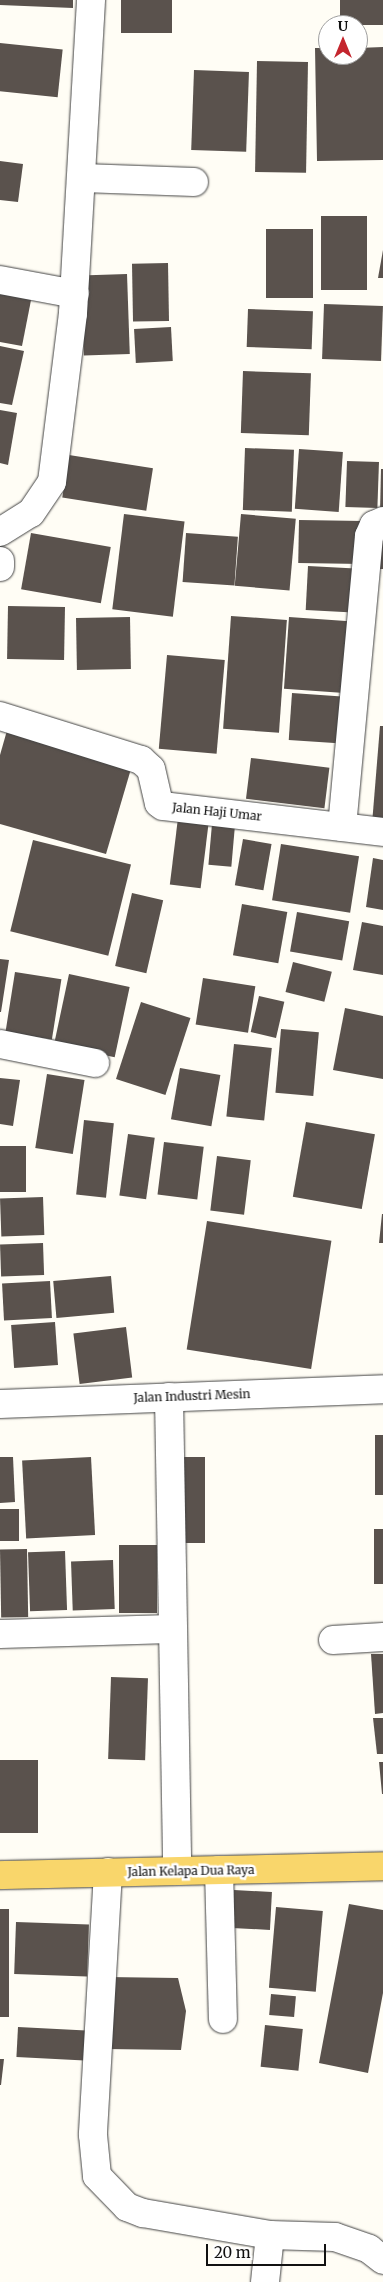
<!DOCTYPE html>
<html>
<head>
<meta charset="utf-8">
<style>
  body { margin:0 }
  #map { position:relative; width:383px; height:2282px; overflow:hidden; background:#fffdf5; font-family:Merriweather,serif }
  div>[style] { position:absolute }
  .building>* { inset:0; background:#5a524d; transform-origin:0 0 }
  .roads { filter:drop-shadow(0 0 1px #444) drop-shadow(0 0 1px #444) }
  .minor>* { height:28px; margin:-14px; padding:0 14px; transform-origin:14px; border-radius:14px; background:#fff }
  .major>* { height:28px; margin:-14px; padding:0 14px; transform-origin:14px; border-radius:14px; background:#f9d66b }
  span { translate:-50% -50%; white-space:nowrap; text-align:center; line-height:1.15; -webkit-text-stroke:5px #fff; paint-order:stroke }
  .street-label { font-size:12px; color:#111 }
  .north { position:absolute; left:318px; top:15px; width:50px; height:50px; box-sizing:border-box; background:#fff; border:1px solid #a0a0a0; border-radius:50%; rotate:0deg; font-size:14px; font-weight:700; line-height:20px; text-align:center; color:#111 }
  .north::after { content:''; display:block; margin:auto; width:18px; height:22px; background:#c4262e; clip-path:polygon(50% 0,100% 100%,50% 72%,0 100%) }
  .scale { position:absolute; left:206px; top:2244px; width:120px; height:22px; box-sizing:border-box; border:2px solid #111; border-top:0; padding-left:6px; font-size:15px; line-height:18px; white-space:nowrap; color:#111; -webkit-text-stroke:4px #fff; paint-order:stroke }
</style>
</head>
<body>
<div id="map">
  <div class="building">
    <div style="clip-path:polygon(0 0,73px 0,73px 8px,0 5px)"></div>
    <div style="left:121px;top:0;width:51px;height:33px"></div>
    <div style="left:340px;top:0;width:43px;height:25px"></div>
    <div style="left:0;top:43px;width:63px;height:48px;rotate:6deg"></div>
    <div style="clip-path:polygon(383px 47px,383px 160px,317px 161px,315px 48px,328px 48px,328px 55px,358px 55px,358px 48px)"></div>
    <div style="left:257px;top:61px;width:51px;height:111px;rotate:1deg"></div>
    <div style="left:194px;top:70px;width:55px;height:80px;rotate:2deg"></div>
    <div style="clip-path:polygon(0 161px,23px 164px,18px 202px,0 200px)"></div>
    <div style="left:321px;top:216px;width:46px;height:74px"></div>
    <div style="left:266px;top:229px;width:47px;height:69px"></div>
    <div style="clip-path:polygon(383px 250px,383px 278px,378px 278px)"></div>
    <div style="left:168px;top:263px;width:58px;height:36px;rotate:89deg"></div>
    <div style="left:127px;top:274px;width:80px;height:46px;rotate:88deg"></div>
    <div style="clip-path:polygon(0 283px,33px 290px,22px 346px,0 342px)"></div>
    <div style="left:324px;top:304px;width:59px;height:55px;rotate:2deg"></div>
    <div style="left:248px;top:309px;width:65px;height:38px;rotate:2deg"></div>
    <div style="left:171px;top:327px;width:34px;height:37px;rotate:87deg"></div>
    <div style="clip-path:polygon(0 346px,24px 351px,12px 405px,0 403px)"></div>
    <div style="left:243px;top:371px;width:68px;height:62px;rotate:2deg"></div>
    <div style="clip-path:polygon(0 410px,17px 413px,8px 465px,0 463px)"></div>
    <div style="left:245px;top:448px;width:49px;height:62px;rotate:2deg"></div>
    <div style="left:299px;top:449px;width:44px;height:60px;rotate:4deg"></div>
    <div style="left:69px;top:455px;width:85px;height:43px;rotate:9deg"></div>
    <div style="left:347px;top:461px;width:32px;height:46px;rotate:2deg"></div>
    <div style="clip-path:polygon(381px 469px,383px 469px,383px 514px,380px 514px)"></div>
    <div style="left:124px;top:514px;width:61px;height:96px;rotate:7deg"></div>
    <div style="left:241px;top:514px;width:55px;height:72px;rotate:5deg"></div>
    <div style="left:299px;top:520px;width:64px;height:43px;rotate:1deg"></div>
    <div style="clip-path:polygon(383px 526px,383px 569px,377px 569px)"></div>
    <div style="left:31px;top:533px;width:81px;height:57px;rotate:10deg"></div>
    <div style="left:186px;top:533px;width:52px;height:49px;rotate:4deg"></div>
    <div style="left:308px;top:566px;width:52px;height:44px;rotate:3deg"></div>
    <div style="left:8px;top:606px;width:57px;height:53px;rotate:1deg"></div>
    <div style="left:231px;top:616px;width:56px;height:113px;rotate:4deg"></div>
    <div style="left:130px;top:617px;width:52px;height:54px;rotate:89deg"></div>
    <div style="left:289px;top:617px;width:64px;height:72px;rotate:4deg"></div>
    <div style="left:167px;top:655px;width:58px;height:94px;rotate:5deg"></div>
    <div style="left:292px;top:693px;width:57px;height:47px;rotate:4deg"></div>
    <div style="clip-path:polygon(380px 726px,383px 726px,383px 825px,372px 824px)"></div>
    <div style="clip-path:polygon(8px 727px,133px 762px,106px 854px,0 824px,0 755px)"></div>
    <div style="left:251px;top:758px;width:79px;height:41px;rotate:7deg"></div>
    <div style="left:178px;top:818px;width:31px;height:67px;rotate:7deg"></div>
    <div style="left:212px;top:824px;width:23px;height:41px;rotate:5deg"></div>
    <div style="left:243px;top:839px;width:29px;height:47px;rotate:10deg"></div>
    <div style="left:33px;top:840px;width:101px;height:94px;rotate:14deg"></div>
    <div style="left:281px;top:844px;width:79px;height:57px;rotate:9deg"></div>
    <div style="clip-path:polygon(373px 858px,383px 860px,383px 910px,366px 907px)"></div>
    <div style="left:132px;top:893px;width:32px;height:75px;rotate:13deg"></div>
    <div style="left:242px;top:904px;width:46px;height:52px;rotate:10deg"></div>
    <div style="left:297px;top:912px;width:53px;height:40px;rotate:10deg"></div>
    <div style="clip-path:polygon(362px 922px,383px 926px,383px 975px,353px 970px)"></div>
    <div style="clip-path:polygon(0 959px,9px 960px,1px 1012px,0 1012px)"></div>
    <div style="left:293px;top:962px;width:40px;height:31px;rotate:14deg"></div>
    <div style="left:15px;top:972px;width:47px;height:61px;rotate:9deg"></div>
    <div style="left:69px;top:974px;width:62px;height:72px;rotate:12deg"></div>
    <div style="left:203px;top:978px;width:53px;height:47px;rotate:9deg"></div>
    <div style="left:259px;top:996px;width:26px;height:37px;rotate:13deg"></div>
    <div style="left:141px;top:1002px;width:52px;height:81px;rotate:18deg"></div>
    <div style="clip-path:polygon(345px 1008px,383px 1016px,383px 1079px,333px 1070px)"></div>
    <div style="left:281px;top:1029px;width:38px;height:64px;rotate:5deg"></div>
    <div style="left:234px;top:1044px;width:38px;height:73px;rotate:6deg"></div>
    <div style="left:180px;top:1068px;width:41px;height:52px;rotate:10deg"></div>
    <div style="left:47px;top:1074px;width:38px;height:75px;rotate:9deg"></div>
    <div style="clip-path:polygon(0 1078px,20px 1080px,13px 1126px,0 1124px)"></div>
    <div style="left:84px;top:1120px;width:30px;height:75px;rotate:6deg"></div>
    <div style="left:306px;top:1122px;width:70px;height:76px;rotate:10deg"></div>
    <div style="left:128px;top:1134px;width:27px;height:62px;rotate:8deg"></div>
    <div style="left:164px;top:1142px;width:40px;height:53px;rotate:7deg"></div>
    <div style="left:0;top:1146px;width:26px;height:46px"></div>
    <div style="left:217px;top:1156px;width:34px;height:55px;rotate:7deg"></div>
    <div style="left:43px;top:1197px;width:38px;height:43px;rotate:88deg"></div>
    <div style="clip-path:polygon(382px 1214px,383px 1214px,383px 1243px,379px 1243px)"></div>
    <div style="left:207px;top:1221px;width:126px;height:130px;rotate:9deg"></div>
    <div style="left:43px;top:1243px;width:32px;height:43px;rotate:88deg"></div>
    <div style="left:111px;top:1276px;width:37px;height:58px;rotate:85deg"></div>
    <div style="left:50px;top:1281px;width:37px;height:48px;rotate:87deg"></div>
    <div style="left:55px;top:1322px;width:43px;height:44px;rotate:86deg"></div>
    <div style="left:126px;top:1327px;width:51px;height:53px;rotate:83deg"></div>
    <div style="left:375px;top:1435px;width:8px;height:60px"></div>
    <div style="clip-path:polygon(0 1457px,13px 1457px,15px 1502px,0 1503px)"></div>
    <div style="left:91px;top:1457px;width:78px;height:69px;rotate:87deg"></div>
    <div style="left:177px;top:1457px;width:28px;height:86px"></div>
    <div style="left:0;top:1509px;width:19px;height:32px"></div>
    <div style="left:374px;top:1529px;width:9px;height:55px"></div>
    <div style="left:119px;top:1545px;width:38px;height:68px"></div>
    <div style="left:27px;top:1549px;width:68px;height:27px;rotate:89deg"></div>
    <div style="left:65px;top:1551px;width:59px;height:37px;rotate:88deg"></div>
    <div style="left:113px;top:1560px;width:49px;height:42px;rotate:88deg"></div>
    <div style="clip-path:polygon(371px 1654px,383px 1654px,383px 1713px,375px 1714px)"></div>
    <div style="left:111px;top:1677px;width:37px;height:82px;rotate:2deg"></div>
    <div style="clip-path:polygon(373px 1718px,383px 1718px,383px 1754px,377px 1754px)"></div>
    <div style="left:0;top:1760px;width:38px;height:73px"></div>
    <div style="clip-path:polygon(379px 1762px,383px 1762px,383px 1794px,382px 1794px)"></div>
    <div style="left:234px;top:1890px;width:38px;height:38px;rotate:3deg"></div>
    <div style="clip-path:polygon(349px 1904px,383px 1910px,383px 1993px,368px 2073px,319px 2063px)"></div>
    <div style="left:276px;top:1907px;width:47px;height:81px;rotate:5deg"></div>
    <div style="left:0;top:1909px;width:9px;height:108px"></div>
    <div style="left:16px;top:1922px;width:73px;height:52px;rotate:2deg"></div>
    <div style="clip-path:polygon(107px 1977px,178px 1978px,186px 2011px,181px 2050px,106px 2049px)"></div>
    <div style="left:271px;top:1994px;width:25px;height:21px;rotate:5deg"></div>
    <div style="left:265px;top:2025px;width:38px;height:42px;rotate:6deg"></div>
    <div style="left:18px;top:2027px;width:73px;height:30px;rotate:3deg"></div>
    <div style="clip-path:polygon(0 2059px,4px 2059px,1px 2085px,0 2085px)"></div>
  </div>
  <div class="roads">
    <div class="minor">
      <div style="left:83px;top:178px;width:111px;rotate:2.1deg"></div>
      <div style="left:0;top:280px;width:76px;rotate:10.6deg"></div>
      <div style="left:0;top:532px;width:36px;rotate:-32deg"></div>
      <div style="left:31px;top:513px;width:37px;rotate:-56deg"></div>
      <div style="left:52px;top:482px;width:170px;rotate:-82.9deg"></div>
      <div style="left:73px;top:313px;width:314px;rotate:-86.7deg"></div>
      <div style="left:0;top:561px;width:6px;rotate:90deg"></div>
      <div style="left:0;top:716px;width:148px;rotate:17.3deg"></div>
      <div style="left:141px;top:760px;width:13px;rotate:42deg"></div>
      <div style="left:151px;top:769px;width:35px;rotate:77deg"></div>
      <div style="left:159px;top:803px;width:5px;rotate:37deg"></div>
      <div style="left:163px;top:806px;width:222px;rotate:6.7deg"></div>
      <div style="left:342px;top:827px;width:292px;rotate:-84.7deg"></div>
      <div style="left:369px;top:536px;width:12px;rotate:-66deg"></div>
      <div style="left:374px;top:525px;width:10px;rotate:-24deg"></div>
      <div style="left:0;top:1044px;width:97px;rotate:11.3deg"></div>
      <div style="left:169px;top:1397px;width:474px;rotate:89deg"></div>
      <div style="left:0;top:1404px;width:383px;rotate:-2.2deg"></div>
      <div style="left:0;top:1634px;width:171px;rotate:-1.7deg"></div>
      <div style="left:333px;top:1640px;width:50px;rotate:-3.4deg"></div>
      <div style="left:219px;top:1870px;width:149px;rotate:88.5deg"></div>
      <div style="left:108px;top:1872px;width:263px;rotate:93.3deg"></div>
      <div style="left:93px;top:2135px;width:41px;rotate:84.4deg"></div>
      <div style="left:97px;top:2176px;width:43px;rotate:45.9deg"></div>
      <div style="left:127px;top:2207px;width:17px;rotate:21deg"></div>
      <div style="left:143px;top:2213px;width:129px;rotate:9.8deg"></div>
      <div style="left:270px;top:2235px;width:65px;rotate:1.8deg"></div>
      <div style="left:335px;top:2237px;width:36px;rotate:19deg"></div>
      <div style="left:369px;top:2249px;width:18px;rotate:38deg"></div>
      <div style="left:265px;top:2282px;width:47px;rotate:-83.9deg"></div>
    </div>
    <div class="major">
      <div style="left:0;top:1875px;width:383px;rotate:-1.3deg"></div>
    </div>
  </div>
  <div class="street-label">
    <span style="left:217px;top:812px;rotate:6deg">Jalan Haji Umar</span>
    <span style="left:192px;top:1396px;rotate:-2deg">Jalan Industri Mesin</span>
    <span style="left:191px;top:1871px;rotate:-1deg">Jalan Kelapa Dua Raya</span>
  </div>
  <div class="north">U</div>
  <div class="scale">20 m</div>
</div>
</body>
</html>
